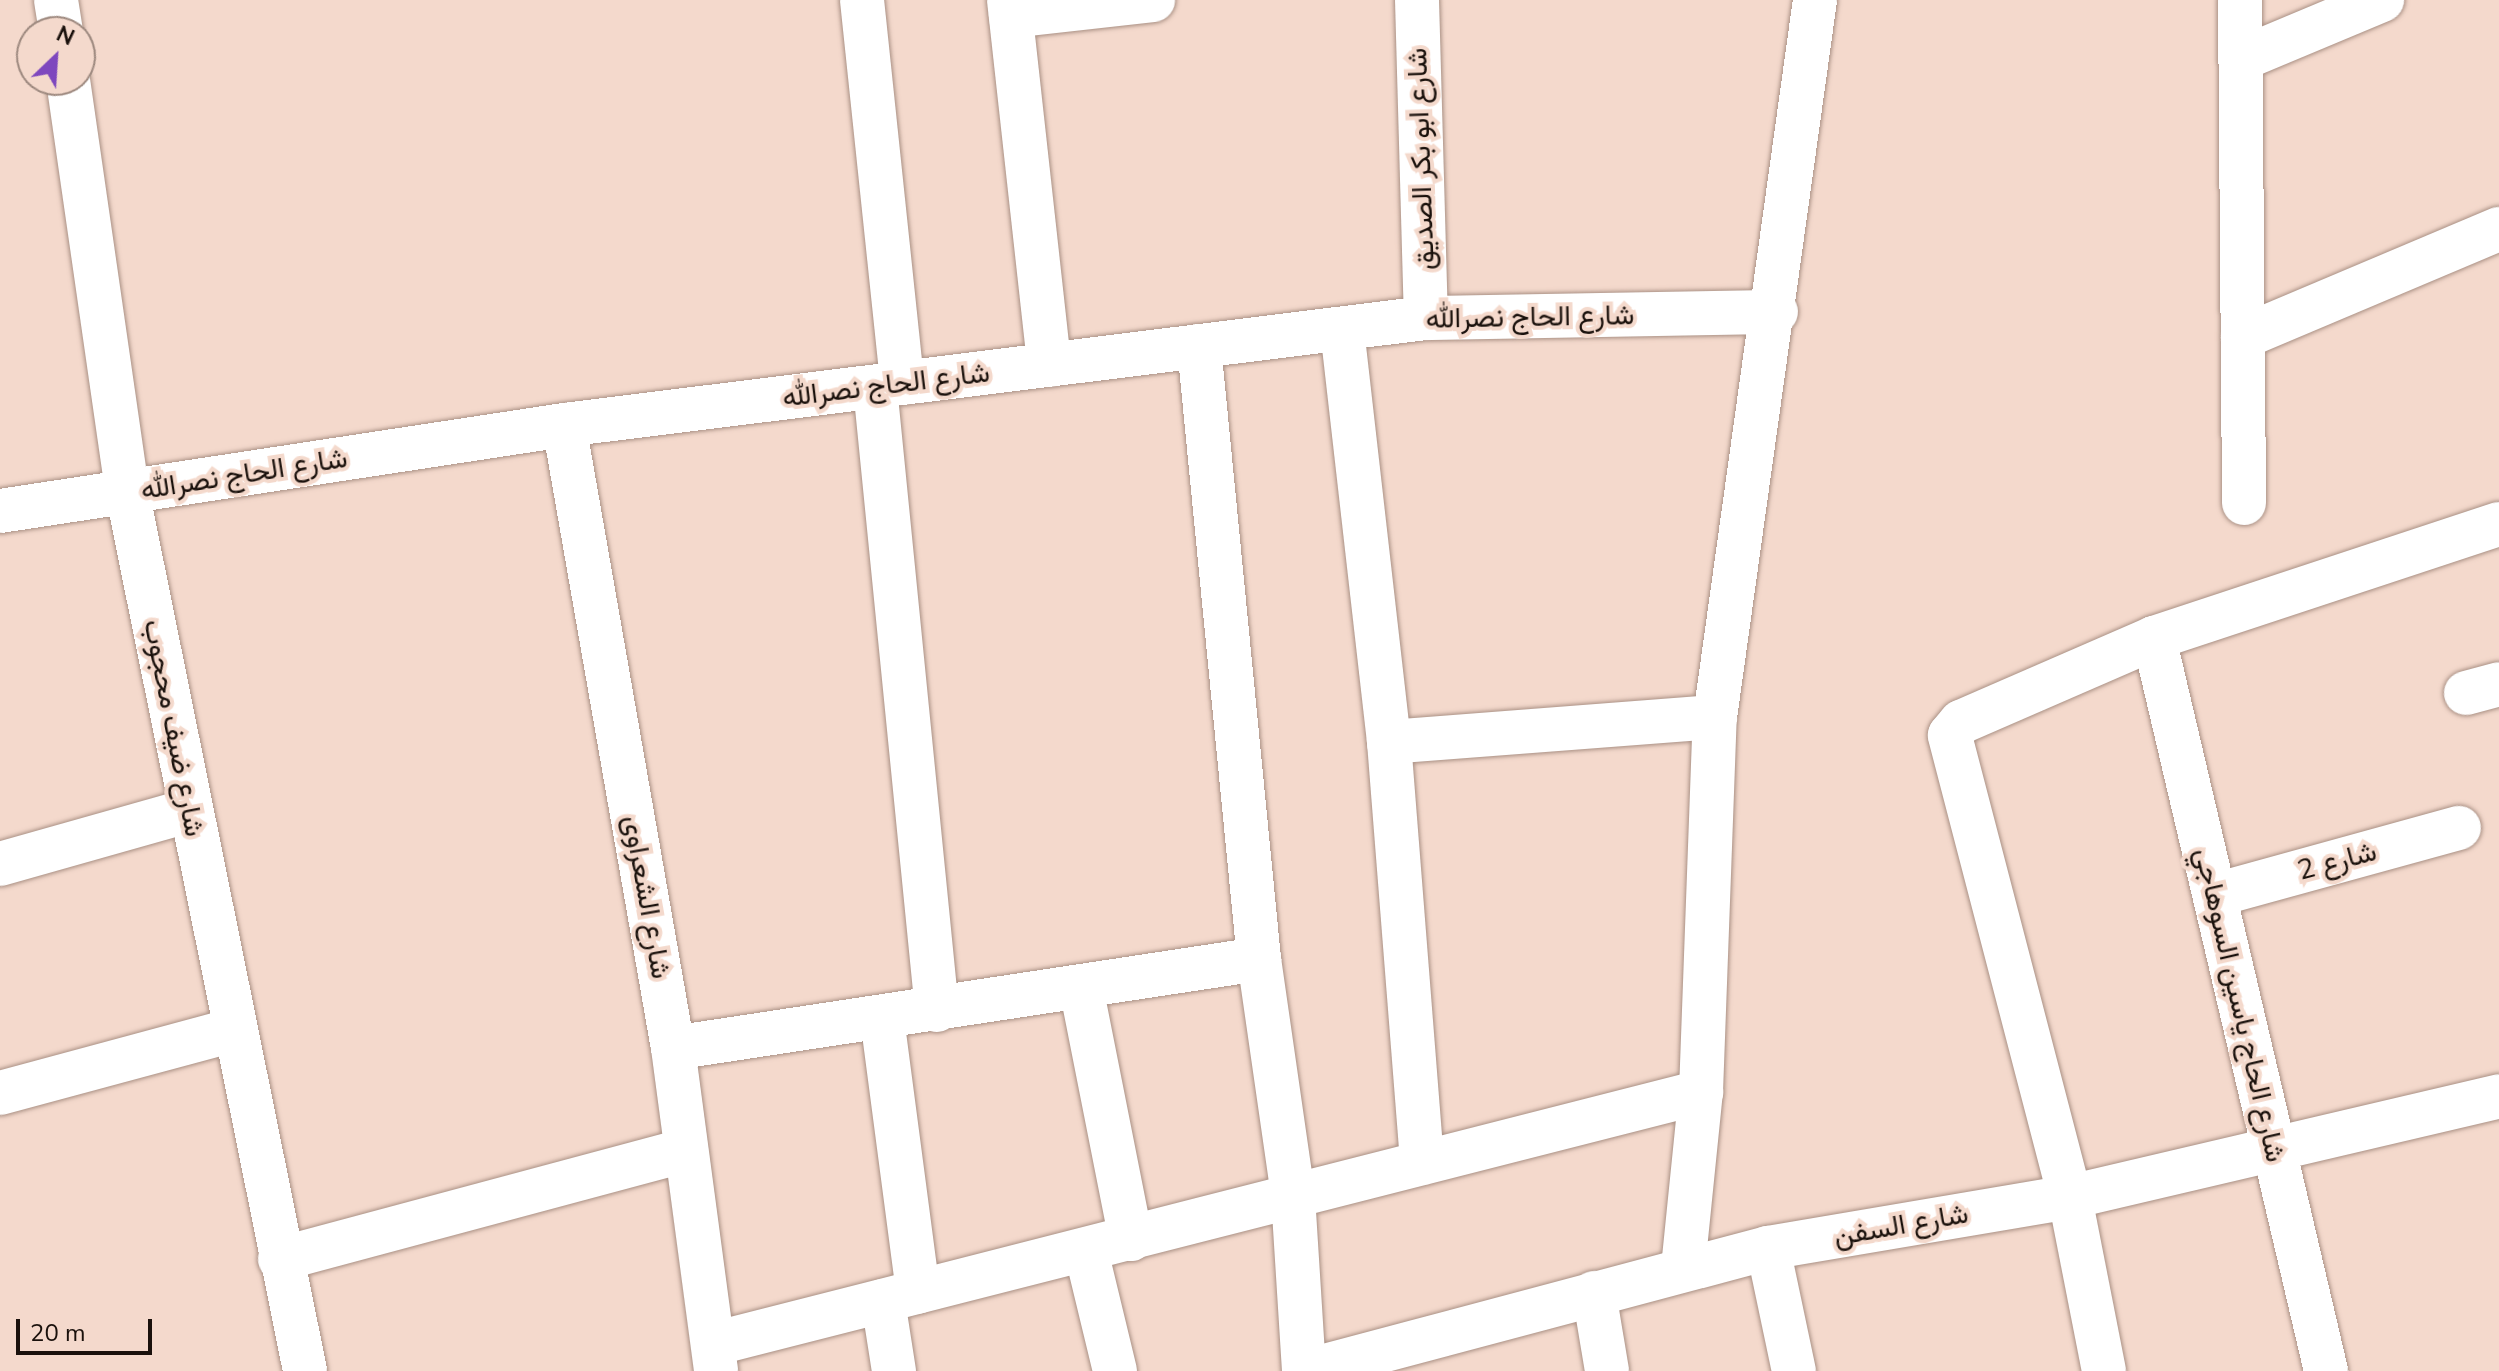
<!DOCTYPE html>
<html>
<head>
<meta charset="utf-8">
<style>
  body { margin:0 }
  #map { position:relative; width:2499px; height:1371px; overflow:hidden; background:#f4d9cc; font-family:"Nunito Sans",Vazirmatn,sans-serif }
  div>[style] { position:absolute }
  .roads { filter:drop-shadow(0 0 2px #aa9185) drop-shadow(0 0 2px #aa9185) }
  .minor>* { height:44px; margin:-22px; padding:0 22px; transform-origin:22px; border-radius:22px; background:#fff }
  span { translate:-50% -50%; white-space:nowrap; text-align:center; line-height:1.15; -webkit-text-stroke:8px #f4d9cc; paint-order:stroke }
  .street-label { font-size:28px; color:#1a110c }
  .north { position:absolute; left:16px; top:16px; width:80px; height:80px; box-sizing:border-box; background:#f4d9cc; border:2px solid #9d897f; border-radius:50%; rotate:25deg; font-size:22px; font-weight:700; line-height:32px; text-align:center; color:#1a110c }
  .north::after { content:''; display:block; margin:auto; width:28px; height:36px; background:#7e47be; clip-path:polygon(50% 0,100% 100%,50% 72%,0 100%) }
  .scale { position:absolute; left:16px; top:1319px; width:136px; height:36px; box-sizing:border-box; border:4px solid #1a110c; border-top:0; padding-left:10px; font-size:24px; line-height:28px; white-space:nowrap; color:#1a110c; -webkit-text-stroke:6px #f4d9cc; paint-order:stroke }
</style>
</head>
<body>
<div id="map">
  <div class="roads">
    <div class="minor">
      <div style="left:56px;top:0;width:32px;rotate:81deg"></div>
      <div style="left:862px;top:0;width:385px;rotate:84deg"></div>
      <div style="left:1009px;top:0;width:367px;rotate:83.7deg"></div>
      <div style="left:1417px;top:0;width:318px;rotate:88.4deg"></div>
      <div style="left:2240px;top:0;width:503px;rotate:89.54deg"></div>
      <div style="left:1011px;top:16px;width:143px;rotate:-6.4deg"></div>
      <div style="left:2241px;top:59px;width:153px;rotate:-22.7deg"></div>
      <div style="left:68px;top:80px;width:415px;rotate:81.8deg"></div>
      <div style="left:127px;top:491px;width:898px;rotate:78.56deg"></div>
      <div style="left:1342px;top:329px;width:416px;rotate:83.5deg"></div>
      <div style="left:1389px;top:742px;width:422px;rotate:85.5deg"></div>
      <div style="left:2243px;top:337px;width:278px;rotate:-22.9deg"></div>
      <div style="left:1199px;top:346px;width:616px;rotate:84.41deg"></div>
      <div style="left:1259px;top:959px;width:239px;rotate:81.8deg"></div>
      <div style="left:1293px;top:1196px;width:175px;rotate:86.4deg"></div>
      <div style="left:875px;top:387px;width:626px;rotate:84.32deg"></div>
      <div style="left:564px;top:425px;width:632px;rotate:80.08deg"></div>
      <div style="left:673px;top:1048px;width:326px;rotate:82.4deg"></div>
      <div style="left:0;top:511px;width:571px;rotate:-8.67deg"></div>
      <div style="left:564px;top:425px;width:869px;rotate:-7.08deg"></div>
      <div style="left:1426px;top:318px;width:350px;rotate:-1deg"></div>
      <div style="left:2154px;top:638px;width:753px;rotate:76.79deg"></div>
      <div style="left:2466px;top:693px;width:34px;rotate:-15deg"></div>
      <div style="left:1389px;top:742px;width:327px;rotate:-4.4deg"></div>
      <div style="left:0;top:864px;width:198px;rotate:-15.8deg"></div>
      <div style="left:2215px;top:895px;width:253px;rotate:-15.4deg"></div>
      <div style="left:1081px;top:987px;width:257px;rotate:78.8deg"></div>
      <div style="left:882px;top:1018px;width:276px;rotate:82.5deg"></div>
      <div style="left:673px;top:1048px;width:593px;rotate:-8.64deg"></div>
      <div style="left:0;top:1093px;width:242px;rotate:-15.1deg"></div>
      <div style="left:1768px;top:1248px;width:126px;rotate:78.1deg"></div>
      <div style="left:1086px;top:1251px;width:123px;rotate:76.4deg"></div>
      <div style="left:280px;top:1259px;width:420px;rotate:-15deg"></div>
      <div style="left:1683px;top:1268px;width:177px;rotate:-84.2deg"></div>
      <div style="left:1701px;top:1092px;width:375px;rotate:-87.9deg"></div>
      <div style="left:1715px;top:717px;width:724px;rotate:-82.06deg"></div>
      <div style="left:1594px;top:1293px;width:79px;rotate:80.5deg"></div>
      <div style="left:883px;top:1301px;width:71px;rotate:81.1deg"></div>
      <div style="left:713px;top:1344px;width:1020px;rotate:-14.31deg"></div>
      <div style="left:1306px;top:1371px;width:478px;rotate:-14.9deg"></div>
      <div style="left:1768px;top:1248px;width:306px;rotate:-9.6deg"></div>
      <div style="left:2070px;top:1197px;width:441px;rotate:-13.2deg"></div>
      <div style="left:2104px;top:1371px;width:177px;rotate:-101.1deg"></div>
      <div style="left:2070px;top:1197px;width:477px;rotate:-104.6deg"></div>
      <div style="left:1950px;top:735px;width:17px;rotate:-50deg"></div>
      <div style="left:1961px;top:722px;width:210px;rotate:-23.5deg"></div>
      <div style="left:2154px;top:638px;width:363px;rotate:-18.3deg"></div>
    </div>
  </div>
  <div class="street-label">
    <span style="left:1421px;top:159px;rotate:-92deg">شارع ابو بكر الصديق</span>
    <span style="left:1530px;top:317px;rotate:-1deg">شارع الحاج نصرالله</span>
    <span style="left:886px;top:385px;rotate:-7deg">شارع الحاج نصرالله</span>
    <span style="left:244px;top:474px;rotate:-9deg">شارع الحاج نصرالله</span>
    <span style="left:174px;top:728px;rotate:79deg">شارع ضيف محجوب</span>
    <span style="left:2337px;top:861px;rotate:-15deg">شارع 2</span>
    <span style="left:647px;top:897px;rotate:80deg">شارع الشعراوى</span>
    <span style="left:2240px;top:1005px;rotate:77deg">شارع الحاج ياسين السوهاجي</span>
    <span style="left:1901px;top:1225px;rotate:-10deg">شارع السفن</span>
  </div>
  <div class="north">N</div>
  <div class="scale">20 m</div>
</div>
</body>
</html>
